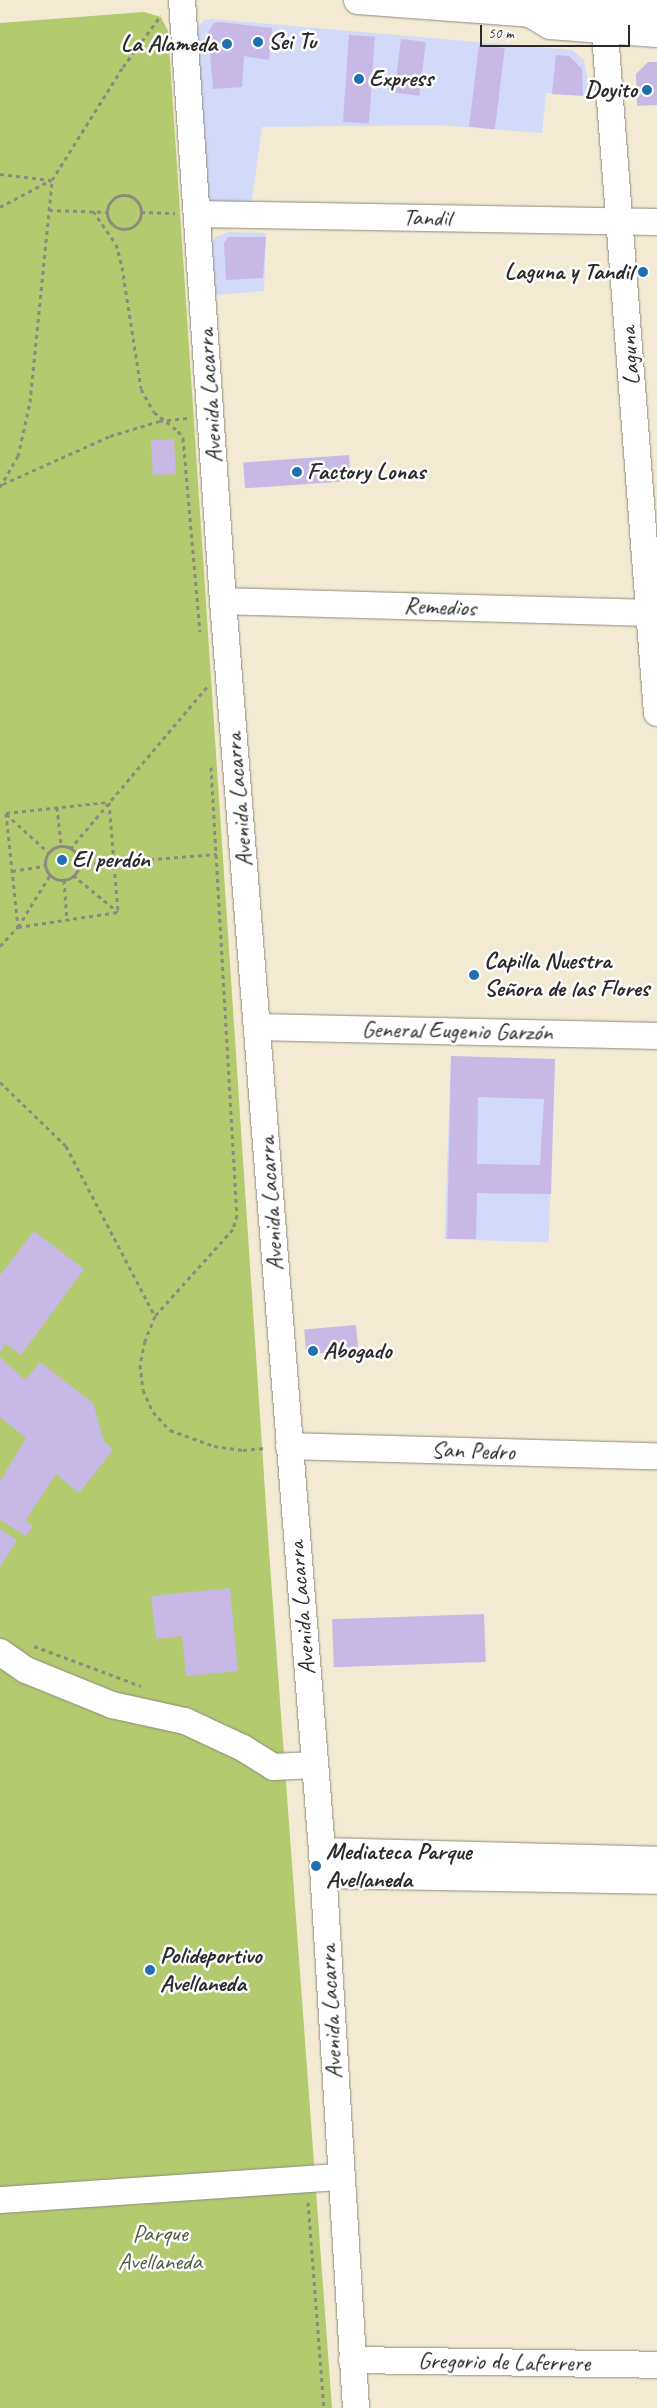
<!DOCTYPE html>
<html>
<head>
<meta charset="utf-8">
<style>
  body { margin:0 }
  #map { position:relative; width:657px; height:2408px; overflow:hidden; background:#f3ead3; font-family:Caveat,sans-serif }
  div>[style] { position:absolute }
  .built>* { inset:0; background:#d2d9f9; transform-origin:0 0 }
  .green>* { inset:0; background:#b3ca6f }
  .building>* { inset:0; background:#c8b8e5; transform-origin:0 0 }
  .path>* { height:3px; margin-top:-1.5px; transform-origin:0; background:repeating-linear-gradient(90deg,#8f8a7f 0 4px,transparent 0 8px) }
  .path>.ring { margin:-1.5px; padding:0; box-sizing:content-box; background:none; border:3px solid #8f8a7f; border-radius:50% }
  .roads { filter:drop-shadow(0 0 1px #8f8a7f) drop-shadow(0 0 1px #8f8a7f) }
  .minor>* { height:26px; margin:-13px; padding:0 13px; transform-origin:13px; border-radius:13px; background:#fff }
  .major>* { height:28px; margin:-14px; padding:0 14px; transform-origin:14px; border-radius:14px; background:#fff }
  .dots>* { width:14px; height:14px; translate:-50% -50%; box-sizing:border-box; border:2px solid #fff; border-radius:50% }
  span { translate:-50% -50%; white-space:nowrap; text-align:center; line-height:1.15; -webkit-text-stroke:5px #fff; paint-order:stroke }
  .poi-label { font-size:24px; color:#2b2b2b; font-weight:700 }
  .left { translate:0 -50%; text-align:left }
  .right { translate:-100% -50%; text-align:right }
  .street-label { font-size:24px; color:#2b2b2b }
  .park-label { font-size:24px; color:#545b3f }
  .scale { position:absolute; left:480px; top:25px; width:150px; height:22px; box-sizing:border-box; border:2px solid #2b2b2b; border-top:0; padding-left:6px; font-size:15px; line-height:18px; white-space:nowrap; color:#2b2b2b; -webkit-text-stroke:4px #fff; paint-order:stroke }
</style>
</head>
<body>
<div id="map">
  <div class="built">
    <div style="clip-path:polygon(211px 19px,572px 50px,584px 60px,591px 96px,546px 93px,542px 133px,438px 125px,262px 127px,251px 207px,213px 203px,208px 195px,192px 34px,204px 20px)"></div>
    <div style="clip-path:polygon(229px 232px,266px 233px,264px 291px,213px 295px,212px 243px,216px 237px)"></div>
    <div style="left:451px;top:1056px;width:104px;height:183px;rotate:2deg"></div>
  </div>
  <div class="green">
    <div style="clip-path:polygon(144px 12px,161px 17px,168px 31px,269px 1551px,332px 2408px,0 2408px,0 23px)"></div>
  </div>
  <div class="building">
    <div style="clip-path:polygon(220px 22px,272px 28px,269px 60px,244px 56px,242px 87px,213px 89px,208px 32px,214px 23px)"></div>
    <div style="left:349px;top:35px;width:26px;height:87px;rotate:4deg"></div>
    <div style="left:401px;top:39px;width:25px;height:54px;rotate:7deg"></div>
    <div style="left:479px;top:45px;width:26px;height:82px;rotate:7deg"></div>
    <div style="clip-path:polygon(556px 55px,569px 56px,582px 69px,583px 96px,552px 94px)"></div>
    <div style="clip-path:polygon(648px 62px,657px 62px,657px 105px,637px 106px,636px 74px)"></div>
    <div style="clip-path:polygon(228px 237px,266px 237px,263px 278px,226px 280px,224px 243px)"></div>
    <div style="left:174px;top:439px;width:35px;height:23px;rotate:87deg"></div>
    <div style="left:349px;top:455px;width:26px;height:106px;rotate:86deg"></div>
    <div style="clip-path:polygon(evenodd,451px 1056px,555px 1059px,551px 1194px,477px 1193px,476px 1239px,447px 1239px,451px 1056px,478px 1097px,544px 1099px,540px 1165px,477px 1164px,478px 1097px)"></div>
    <div style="clip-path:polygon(34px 1231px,84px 1269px,21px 1355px,6px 1344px,0 1352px,0 1275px)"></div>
    <div style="left:356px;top:1325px;width:25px;height:52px;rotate:85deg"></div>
    <div style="clip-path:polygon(0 1357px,25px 1380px,40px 1362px,93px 1403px,104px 1441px,113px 1450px,79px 1493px,56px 1474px,25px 1521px,33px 1526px,26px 1536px,0 1520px,0 1481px,26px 1438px,0 1417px)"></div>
    <div style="clip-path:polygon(0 1529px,17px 1540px,0 1567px)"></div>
    <div style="clip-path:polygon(230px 1588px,238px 1671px,186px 1676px,182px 1636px,156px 1639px,151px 1596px)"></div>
    <div style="left:484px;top:1614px;width:48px;height:152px;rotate:88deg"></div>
  </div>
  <div class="path">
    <div style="left:0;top:174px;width:51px;rotate:6.7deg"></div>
    <div class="ring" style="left:107px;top:195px;width:31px;height:31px"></div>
    <div style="left:0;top:207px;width:58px;rotate:-27.9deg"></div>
    <div style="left:49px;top:210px;width:58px;rotate:2deg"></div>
    <div style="left:93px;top:211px;width:40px;rotate:55.1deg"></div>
    <div style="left:116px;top:244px;width:24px;rotate:75deg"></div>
    <div style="left:122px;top:267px;width:123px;rotate:81.1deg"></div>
    <div style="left:141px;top:389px;width:26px;rotate:61deg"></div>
    <div style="left:154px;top:412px;width:31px;rotate:38deg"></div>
    <div style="left:178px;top:431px;width:9px;rotate:54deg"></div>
    <div style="left:183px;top:438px;width:194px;rotate:85deg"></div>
    <div style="left:141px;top:212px;width:34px;rotate:2deg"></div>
    <div style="left:3px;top:484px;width:117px;rotate:-24.2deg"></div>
    <div style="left:110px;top:436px;width:51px;rotate:-17deg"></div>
    <div style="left:159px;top:421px;width:30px;rotate:-6deg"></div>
    <div style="left:0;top:487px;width:36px;rotate:-60deg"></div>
    <div style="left:18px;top:456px;width:55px;rotate:-77.5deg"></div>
    <div style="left:30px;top:402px;width:223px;rotate:-84.3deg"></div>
    <div style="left:52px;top:180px;width:133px;rotate:-57.9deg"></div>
    <div style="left:123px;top:67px;width:64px;rotate:-53.8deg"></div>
    <div style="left:211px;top:767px;width:449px;rotate:86.7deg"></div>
    <div style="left:237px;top:1215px;width:15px;rotate:106deg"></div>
    <div style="left:233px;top:1229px;width:117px;rotate:131.9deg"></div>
    <div style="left:155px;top:1316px;width:27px;rotate:112deg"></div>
    <div style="left:145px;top:1341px;width:25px;rotate:102deg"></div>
    <div style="left:140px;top:1365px;width:25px;rotate:83deg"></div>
    <div style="left:143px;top:1390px;width:24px;rotate:66deg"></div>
    <div style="left:153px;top:1412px;width:25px;rotate:47deg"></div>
    <div style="left:170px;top:1430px;width:47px;rotate:20deg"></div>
    <div style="left:214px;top:1446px;width:29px;rotate:8deg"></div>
    <div style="left:243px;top:1450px;width:24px;rotate:-5deg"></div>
    <div style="left:109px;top:802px;width:110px;rotate:85.3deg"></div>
    <div style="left:57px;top:807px;width:39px;rotate:84deg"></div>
    <div style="left:6px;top:813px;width:115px;rotate:84deg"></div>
    <div style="left:6px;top:813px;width:103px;rotate:-6.2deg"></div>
    <div style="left:6px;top:814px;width:58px;rotate:42.2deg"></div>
    <div class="ring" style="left:45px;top:846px;width:31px;height:31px"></div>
    <div style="left:70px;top:849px;width:212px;rotate:-49.8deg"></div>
    <div style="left:78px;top:865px;width:139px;rotate:-4.5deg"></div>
    <div style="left:12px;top:871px;width:33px;rotate:-9deg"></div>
    <div style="left:73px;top:875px;width:58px;rotate:39.4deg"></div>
    <div style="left:64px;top:880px;width:39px;rotate:86deg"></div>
    <div style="left:18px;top:927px;width:101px;rotate:-8.5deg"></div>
    <div style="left:0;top:946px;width:26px;rotate:-47deg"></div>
    <div style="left:18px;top:927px;width:61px;rotate:-58.4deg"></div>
    <div style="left:0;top:1082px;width:92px;rotate:44.1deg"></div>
    <div style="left:66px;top:1146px;width:192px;rotate:62.4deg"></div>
    <div style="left:34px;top:1646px;width:114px;rotate:20.5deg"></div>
    <div style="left:308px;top:2202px;width:207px;rotate:85.6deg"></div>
  </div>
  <div class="roads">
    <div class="minor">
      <div style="left:182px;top:0;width:602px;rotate:86.1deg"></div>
      <div style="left:223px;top:601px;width:1254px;rotate:85.47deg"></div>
      <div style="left:322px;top:1851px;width:558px;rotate:86.51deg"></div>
      <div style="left:603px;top:8px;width:707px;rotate:85.62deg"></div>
      <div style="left:197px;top:214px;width:460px;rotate:1deg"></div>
      <div style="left:223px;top:601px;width:434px;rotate:1.6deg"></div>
      <div style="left:257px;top:1027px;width:400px;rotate:1.3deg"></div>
      <div style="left:289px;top:1446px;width:368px;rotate:1.6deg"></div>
      <div style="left:0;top:1652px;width:32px;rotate:35deg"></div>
      <div style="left:26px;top:1670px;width:93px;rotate:22.1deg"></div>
      <div style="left:112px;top:1705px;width:75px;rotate:12.4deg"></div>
      <div style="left:185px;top:1721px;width:64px;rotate:25deg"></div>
      <div style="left:243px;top:1748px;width:36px;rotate:32deg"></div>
      <div style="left:273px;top:1767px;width:42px;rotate:-2.7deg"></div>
      <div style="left:322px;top:1851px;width:335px;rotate:1.5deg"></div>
      <div style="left:324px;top:1875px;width:333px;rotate:1deg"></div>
      <div style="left:0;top:2200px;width:341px;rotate:-3.9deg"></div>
      <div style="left:352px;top:2360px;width:305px;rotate:0.9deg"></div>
    </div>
    <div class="major">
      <div style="left:358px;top:0;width:172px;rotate:4.3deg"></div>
      <div style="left:530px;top:13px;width:23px;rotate:31deg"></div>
      <div style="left:550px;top:25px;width:107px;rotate:4.3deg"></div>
      <div style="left:530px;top:13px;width:25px;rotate:-27deg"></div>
      <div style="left:552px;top:2px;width:105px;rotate:4.9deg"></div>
    </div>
  </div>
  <div class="dots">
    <div style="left:258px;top:42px;background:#1f6fb2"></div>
    <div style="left:227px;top:44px;background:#1f6fb2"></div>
    <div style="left:359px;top:79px;background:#1f6fb2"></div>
    <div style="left:647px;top:90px;background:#1f6fb2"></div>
    <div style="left:643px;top:272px;background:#1f6fb2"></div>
    <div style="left:297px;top:472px;background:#1f6fb2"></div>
    <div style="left:62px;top:860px;background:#1f6fb2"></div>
    <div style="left:474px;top:975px;background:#1f6fb2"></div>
    <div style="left:313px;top:1351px;background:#1f6fb2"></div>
    <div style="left:316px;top:1866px;background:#1f6fb2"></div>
    <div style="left:150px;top:1970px;background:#1f6fb2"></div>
  </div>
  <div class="poi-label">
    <span class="left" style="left:268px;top:42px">Sei Tu</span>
    <span class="right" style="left:217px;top:44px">La Alameda</span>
    <span class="left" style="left:369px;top:79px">Express</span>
    <span class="right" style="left:637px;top:90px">Doyito</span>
    <span class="right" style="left:633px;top:272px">Laguna y Tandil</span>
    <span class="left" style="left:307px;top:472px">Factory Lonas</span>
    <span class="left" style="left:72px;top:860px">El perdón</span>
    <span class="left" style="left:484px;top:975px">Capilla Nuestra<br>Señora de las Flores</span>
    <span class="left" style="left:323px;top:1351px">Abogado</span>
    <span class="left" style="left:326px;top:1866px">Mediateca Parque<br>Avellaneda</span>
    <span class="left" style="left:160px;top:1970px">Polideportivo<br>Avellaneda</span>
  </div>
  <div class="street-label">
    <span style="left:427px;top:218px;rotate:1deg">Tandil</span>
    <span style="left:630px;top:356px;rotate:-94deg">Laguna</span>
    <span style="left:210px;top:396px;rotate:-94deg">Avenida Lacarra</span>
    <span style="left:440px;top:607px;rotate:2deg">Remedios</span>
    <span style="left:239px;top:800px;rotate:-95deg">Avenida Lacarra</span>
    <span style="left:457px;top:1031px;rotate:1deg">General Eugenio Garzón</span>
    <span style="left:271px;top:1204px;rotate:-94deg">Avenida Lacarra</span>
    <span style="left:473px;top:1451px;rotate:2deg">San Pedro</span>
    <span style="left:302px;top:1608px;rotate:-95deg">Avenida Lacarra</span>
    <span style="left:331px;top:2012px;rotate:-93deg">Avenida Lacarra</span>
    <span style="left:504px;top:2362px;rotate:1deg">Gregorio de Laferrere</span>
  </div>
  <div class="park-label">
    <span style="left:160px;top:2248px">Parque<br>Avellaneda</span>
  </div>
  <div class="scale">50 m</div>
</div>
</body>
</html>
